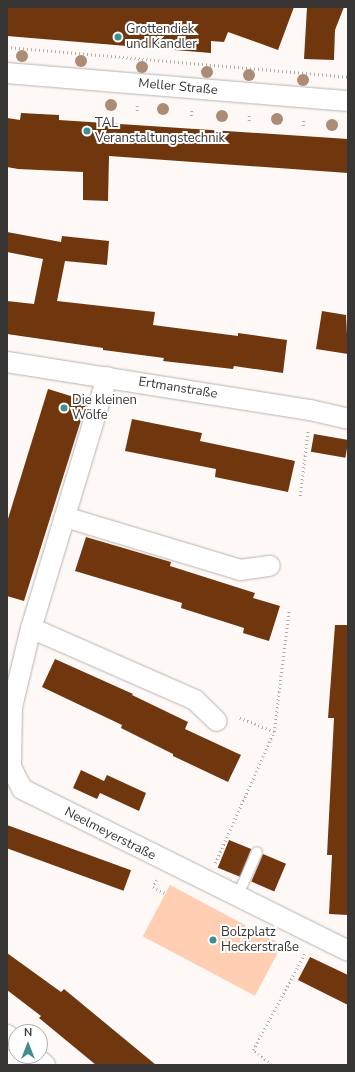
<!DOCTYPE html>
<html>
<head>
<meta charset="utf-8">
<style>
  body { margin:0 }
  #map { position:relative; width:355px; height:1072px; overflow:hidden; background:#fef9f6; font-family:"Nunito Sans",sans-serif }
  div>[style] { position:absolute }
  .green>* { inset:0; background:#ffceb3; transform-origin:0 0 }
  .building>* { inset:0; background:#70360e; transform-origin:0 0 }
  .path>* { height:2.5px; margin-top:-1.25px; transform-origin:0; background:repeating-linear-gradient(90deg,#b0adaa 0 1px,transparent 0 4px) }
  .roads { filter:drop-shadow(0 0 1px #b8b3b0) drop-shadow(0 0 1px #b8b3b0) }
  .lane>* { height:10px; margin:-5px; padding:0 5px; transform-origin:5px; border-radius:5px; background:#fff }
  .street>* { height:20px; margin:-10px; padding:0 10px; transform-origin:10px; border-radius:10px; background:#fff }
  .trees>* { width:12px; height:12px; margin:-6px; border-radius:50%; background:#ac8c76 }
  .dots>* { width:11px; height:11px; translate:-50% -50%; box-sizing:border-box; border:2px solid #fff; border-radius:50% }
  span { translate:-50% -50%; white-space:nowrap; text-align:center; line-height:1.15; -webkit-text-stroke:4px #fff; paint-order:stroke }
  .poi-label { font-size:13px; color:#383635 }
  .left { translate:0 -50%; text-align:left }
  .street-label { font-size:13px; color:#383635 }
  .frame { position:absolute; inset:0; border:8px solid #383635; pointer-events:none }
  .north { position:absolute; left:8px; top:1024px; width:40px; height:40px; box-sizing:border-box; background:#fff; border:1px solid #afafae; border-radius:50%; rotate:0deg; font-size:11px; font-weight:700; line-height:16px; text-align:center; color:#383635 }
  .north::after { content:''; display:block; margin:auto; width:14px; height:18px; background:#448c90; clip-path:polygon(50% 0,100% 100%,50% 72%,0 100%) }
</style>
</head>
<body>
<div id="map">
  <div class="green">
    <div style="left:170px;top:885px;width:127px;height:58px;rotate:28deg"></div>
  </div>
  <div class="building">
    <div style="clip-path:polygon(7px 7px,294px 7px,278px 50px,228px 32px,224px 42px,211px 41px,211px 53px,7px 36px)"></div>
    <div style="clip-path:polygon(307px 7px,344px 7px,335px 30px,334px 60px,304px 59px)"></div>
    <div style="clip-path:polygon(21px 113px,59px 115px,59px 120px,348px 139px,348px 173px,109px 156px,108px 201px,83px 200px,83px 172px,18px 169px,7px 167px,7px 118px,20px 120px)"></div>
    <div style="clip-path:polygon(7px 232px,61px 242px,62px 236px,109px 241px,107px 265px,65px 261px,57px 301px,155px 312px,153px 325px,238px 336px,238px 333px,287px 340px,283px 373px,234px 366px,233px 369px,163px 361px,164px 358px,103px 350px,103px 348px,7px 334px,7px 301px,34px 304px,43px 259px,7px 252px)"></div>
    <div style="clip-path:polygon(322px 311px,346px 315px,348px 354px,316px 349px)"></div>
    <div style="clip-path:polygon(48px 389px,87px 401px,24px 601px,7px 596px,7px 522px)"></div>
    <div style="clip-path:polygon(132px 419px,202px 433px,200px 441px,295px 461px,288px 492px,215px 477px,216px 469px,125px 451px)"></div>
    <div style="left:314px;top:434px;width:35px;height:18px;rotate:10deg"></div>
    <div style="clip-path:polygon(86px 537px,171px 562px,170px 566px,255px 593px,253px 598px,280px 606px,269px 641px,243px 633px,244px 628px,181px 608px,182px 603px,75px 571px)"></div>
    <div style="clip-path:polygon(335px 625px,348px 625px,348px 915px,329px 914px,332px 855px,327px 855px,334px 718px,328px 718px)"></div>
    <div style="clip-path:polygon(55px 659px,133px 694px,132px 695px,188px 722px,185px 729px,241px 755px,228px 782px,173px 756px,173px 754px,121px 728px,122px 725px,42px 687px)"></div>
    <div style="clip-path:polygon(81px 770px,104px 781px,107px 775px,146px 793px,139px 811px,100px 793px,97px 799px,73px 788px)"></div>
    <div style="left:7px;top:825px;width:132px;height:22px;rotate:20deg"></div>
    <div style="left:229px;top:840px;width:24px;height:30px;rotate:22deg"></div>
    <div style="left:263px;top:854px;width:25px;height:30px;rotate:23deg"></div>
    <div style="clip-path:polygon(7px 953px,61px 992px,64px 989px,156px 1065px,96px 1065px,39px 1018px,41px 1016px,7px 990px)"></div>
    <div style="clip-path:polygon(310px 957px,348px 975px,348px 1005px,298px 980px)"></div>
  </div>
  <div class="path">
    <div style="left:7px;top:47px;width:342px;rotate:5deg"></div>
    <div style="left:137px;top:111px;width:6px;rotate:-90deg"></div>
    <div style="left:191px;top:116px;width:8px;rotate:-83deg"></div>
    <div style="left:249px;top:121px;width:8px;rotate:-90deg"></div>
    <div style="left:303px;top:126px;width:8px;rotate:-83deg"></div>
    <div style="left:300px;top:496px;width:66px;rotate:-83.1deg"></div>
    <div style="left:274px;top:732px;width:124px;rotate:-83deg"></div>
    <div style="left:215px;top:863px;width:144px;rotate:-65.8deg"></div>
    <div style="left:274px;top:732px;width:40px;rotate:-158deg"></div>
    <div style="left:157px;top:880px;width:8px;rotate:120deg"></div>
    <div style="left:153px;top:887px;width:13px;rotate:27deg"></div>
    <div style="left:271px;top:1065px;width:23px;rotate:-140deg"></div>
    <div style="left:253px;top:1050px;width:110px;rotate:-61.8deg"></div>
  </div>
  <div class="roads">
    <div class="lane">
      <div style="left:237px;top:897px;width:49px;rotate:-66deg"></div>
    </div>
    <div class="street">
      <div style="left:7px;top:73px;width:342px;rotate:4.7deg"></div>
      <div style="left:7px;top:362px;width:307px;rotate:9deg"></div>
      <div style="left:310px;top:410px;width:39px;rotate:13deg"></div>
      <div style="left:107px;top:377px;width:262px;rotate:106.8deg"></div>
      <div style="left:31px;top:628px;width:81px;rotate:103.5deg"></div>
      <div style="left:12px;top:707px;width:60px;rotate:91deg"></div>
      <div style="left:11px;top:767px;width:25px;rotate:63deg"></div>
      <div style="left:22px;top:789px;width:364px;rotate:26.4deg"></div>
      <div style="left:65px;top:517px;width:183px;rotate:16.8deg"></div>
      <div style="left:240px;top:570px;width:30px;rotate:-8deg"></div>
      <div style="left:31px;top:628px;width:179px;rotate:23.7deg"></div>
      <div style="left:195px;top:700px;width:30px;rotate:44deg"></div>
      <div style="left:7px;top:1035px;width:11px;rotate:38deg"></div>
      <div style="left:34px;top:1056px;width:14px;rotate:39deg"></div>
    </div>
  </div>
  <div class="trees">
    <div style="left:22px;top:56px"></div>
    <div style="left:81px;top:61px"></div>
    <div style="left:142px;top:67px"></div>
    <div style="left:207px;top:72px"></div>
    <div style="left:249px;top:75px"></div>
    <div style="left:303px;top:80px"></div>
    <div style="left:111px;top:105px"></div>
    <div style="left:163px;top:109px"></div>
    <div style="left:222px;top:116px"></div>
    <div style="left:277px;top:119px"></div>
    <div style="left:332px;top:125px"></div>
  </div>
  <div class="dots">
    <div style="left:118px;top:37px;background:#448c90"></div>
    <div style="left:87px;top:131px;background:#448c90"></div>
    <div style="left:64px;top:408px;background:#448c90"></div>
    <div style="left:213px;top:940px;background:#448c90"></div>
  </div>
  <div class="poi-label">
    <span class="left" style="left:126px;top:37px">Grottendiek<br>und Kandler</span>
    <span class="left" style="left:95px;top:131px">TAL<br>Veranstaltungstechnik</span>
    <span class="left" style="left:72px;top:408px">Die kleinen<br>Wölfe</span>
    <span class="left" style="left:221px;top:940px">Bolzplatz<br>Heckerstraße</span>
  </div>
  <div class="street-label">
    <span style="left:178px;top:87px;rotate:5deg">Meller Straße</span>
    <span style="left:178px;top:388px;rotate:9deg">Ertmanstraße</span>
    <span style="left:110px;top:834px;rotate:27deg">Neelmeyerstraße</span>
  </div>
  <div class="frame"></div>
  <div class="north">N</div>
</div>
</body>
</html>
